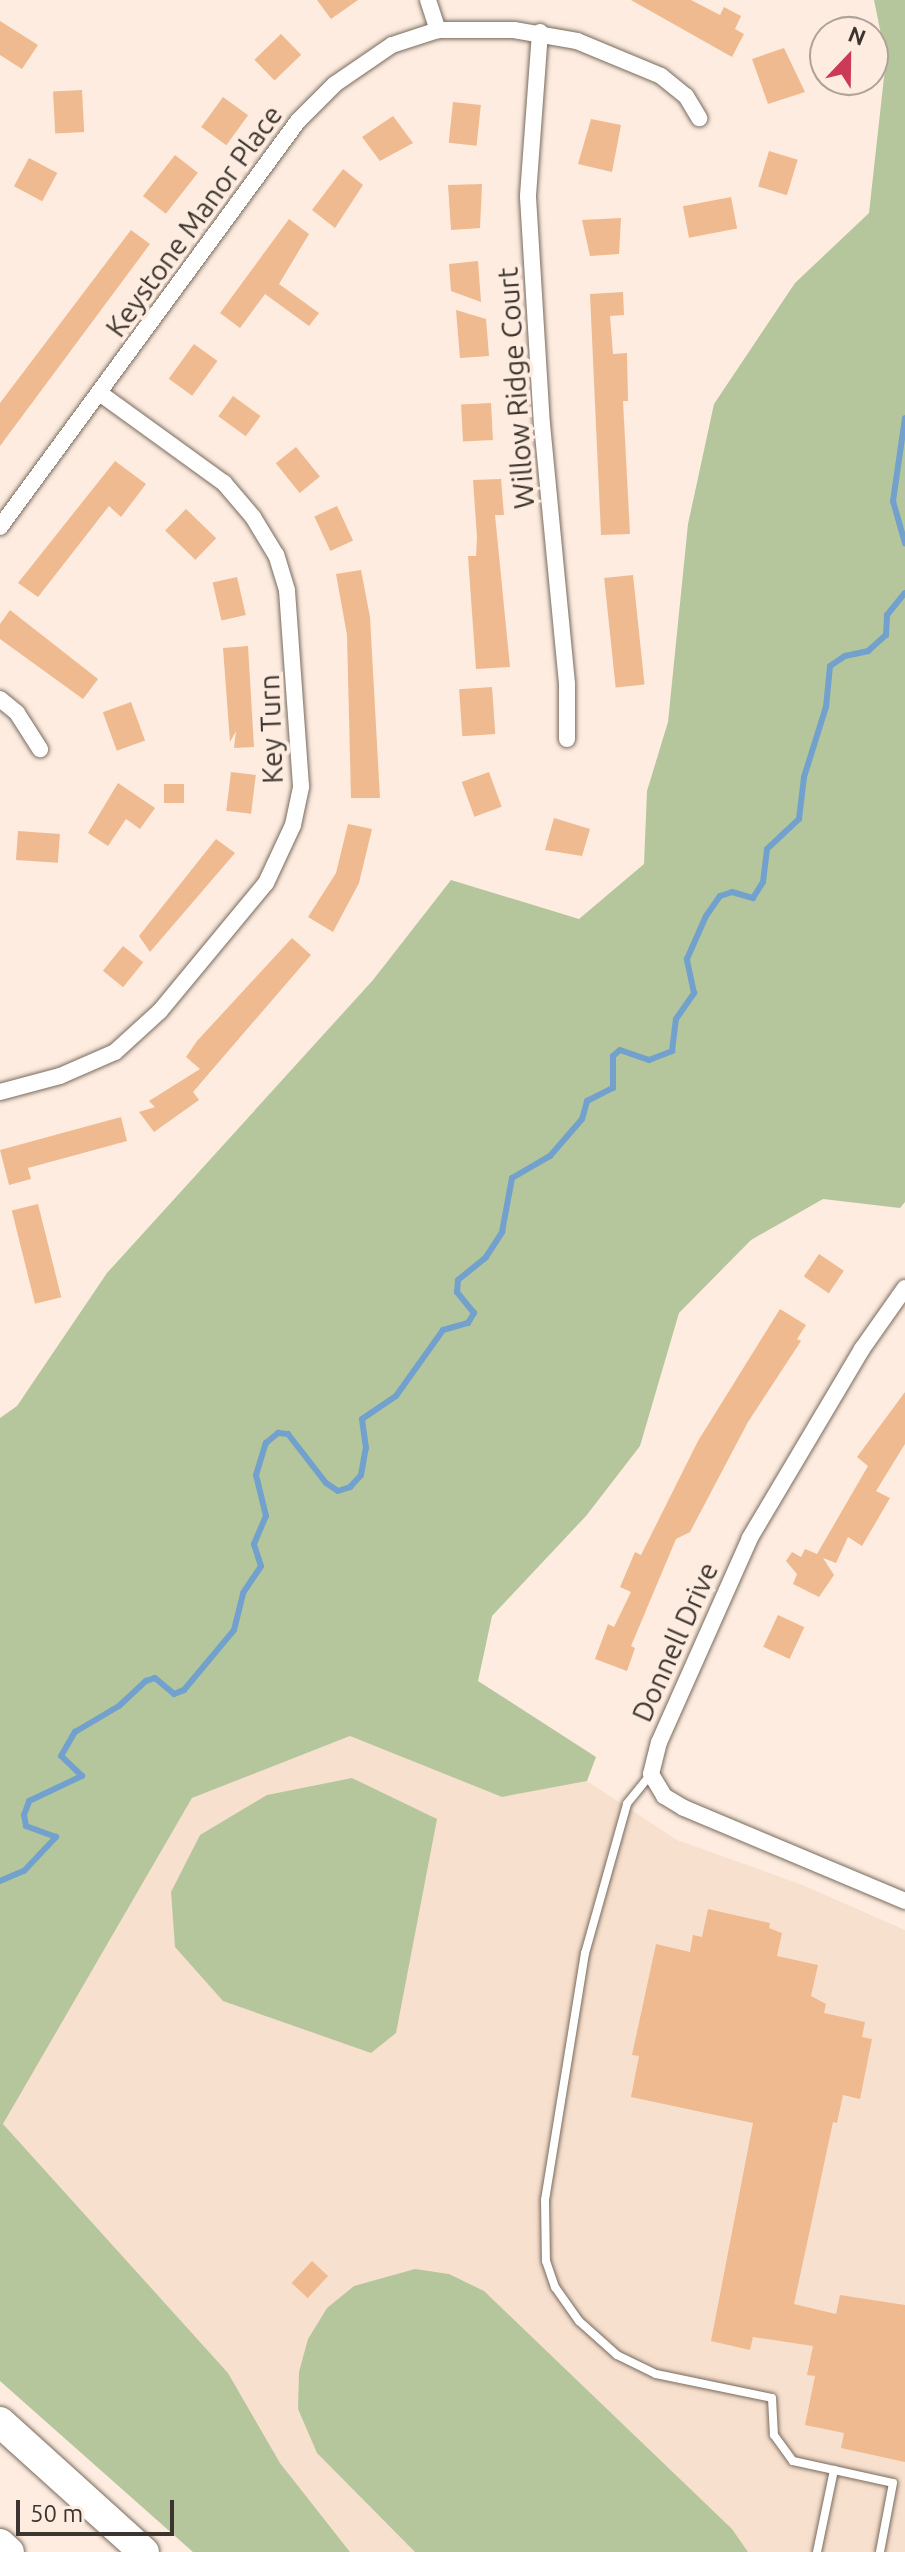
<!DOCTYPE html>
<html>
<head>
<meta charset="utf-8">
<style>
  body { margin:0 }
  #map { position:relative; width:905px; height:2552px; overflow:hidden; background:#fdecdf; font-family:Ubuntu,sans-serif }
  div>[style] { position:absolute }
  .built>* { inset:0; background:#f8e0ce }
  .green>* { inset:0; background:#b6c69c }
  .stream>* { height:6px; margin:-3px; padding:0 3px; transform-origin:3px; border-radius:3px; background:#72a1cd }
  .building>* { inset:0; background:#efba90; transform-origin:0 0 }
  .roads { filter:drop-shadow(0 0 2px #796b5f) drop-shadow(0 0 2px #796b5f) }
  .lane>* { height:8px; margin:-4px; padding:0 4px; transform-origin:4px; border-radius:4px; background:#fff }
  .street>* { height:16px; margin:-8px; padding:0 8px; transform-origin:8px; border-radius:8px; background:#fff }
  .highway>* { height:30px; margin:-15px; padding:0 15px; transform-origin:15px; border-radius:15px; background:#fff }
  span { translate:-50% -50%; white-space:nowrap; text-align:center; line-height:1.15; -webkit-text-stroke:8px #fdecdf; paint-order:stroke }
  .street-label { font-size:28px; color:#3b342f }
  .north { position:absolute; left:809px; top:16px; width:80px; height:80px; box-sizing:border-box; background:#fdecdf; border:2px solid #afa299; border-radius:50%; rotate:22deg; font-size:22px; font-weight:700; line-height:32px; text-align:center; color:#3b342f }
  .north::after { content:''; display:block; margin:auto; width:28px; height:36px; background:#cb3b55; clip-path:polygon(50% 0,100% 100%,50% 72%,0 100%) }
  .scale { position:absolute; left:16px; top:2500px; width:158px; height:36px; box-sizing:border-box; border:4px solid #3b342f; border-top:0; padding-left:10px; font-size:24px; line-height:28px; white-space:nowrap; color:#3b342f; -webkit-text-stroke:6px #fdecdf; paint-order:stroke }
</style>
</head>
<body>
<div id="map">
  <div class="built">
    <div style="clip-path:polygon(350px 1736px,502px 1797px,587px 1781px,677px 1840px,800px 1884px,905px 1930px,905px 2552px,350px 2552px,280px 2463px,228px 2373px,3px 2124px,192px 1798px)"></div>
  </div>
  <div class="green">
    <div style="clip-path:polygon(874px 0,905px 0,905px 1202px,900px 1208px,823px 1199px,751px 1240px,679px 1313px,640px 1446px,586px 1516px,492px 1616px,478px 1681px,596px 1757px,587px 1781px,502px 1797px,350px 1736px,192px 1798px,3px 2124px,228px 2373px,280px 2463px,350px 2552px,193px 2552px,0 2381px,0 1418px,17px 1406px,107px 1273px,373px 980px,451px 880px,579px 919px,644px 864px,647px 791px,668px 722px,688px 524px,714px 404px,795px 283px,869px 213px,886px 59px)"></div>
    <div style="clip-path:polygon(352px 1778px,437px 1819px,396px 2033px,371px 2053px,223px 2001px,175px 1947px,171px 1892px,200px 1835px,267px 1795px)"></div>
    <div style="clip-path:polygon(415px 2269px,449px 2274px,484px 2291px,732px 2529px,748px 2552px,415px 2552px,317px 2453px,298px 2409px,299px 2372px,308px 2339px,327px 2308px,354px 2286px)"></div>
  </div>
  <div class="stream">
    <div style="left:905px;top:418px;width:84px;rotate:98.2deg"></div>
    <div style="left:893px;top:501px;width:44px;rotate:74.1deg"></div>
    <div style="left:0;top:1881px;width:26px;rotate:-23deg"></div>
    <div style="left:24px;top:1871px;width:47px;rotate:-46.7deg"></div>
    <div style="left:56px;top:1837px;width:32px;rotate:-160deg"></div>
    <div style="left:26px;top:1826px;width:11px;rotate:-100deg"></div>
    <div style="left:24px;top:1815px;width:15px;rotate:-70deg"></div>
    <div style="left:29px;top:1801px;width:59px;rotate:-25.3deg"></div>
    <div style="left:82px;top:1776px;width:29px;rotate:-136deg"></div>
    <div style="left:61px;top:1756px;width:28px;rotate:-60deg"></div>
    <div style="left:75px;top:1732px;width:51px;rotate:-30.6deg"></div>
    <div style="left:119px;top:1706px;width:37px;rotate:-43deg"></div>
    <div style="left:146px;top:1681px;width:9px;rotate:-18deg"></div>
    <div style="left:155px;top:1678px;width:25px;rotate:40deg"></div>
    <div style="left:174px;top:1694px;width:11px;rotate:-22deg"></div>
    <div style="left:184px;top:1690px;width:78px;rotate:-50.2deg"></div>
    <div style="left:234px;top:1630px;width:38px;rotate:-76deg"></div>
    <div style="left:243px;top:1593px;width:32px;rotate:-56deg"></div>
    <div style="left:261px;top:1566px;width:23px;rotate:-108deg"></div>
    <div style="left:254px;top:1544px;width:30px;rotate:-67deg"></div>
    <div style="left:266px;top:1516px;width:42px;rotate:-103.7deg"></div>
    <div style="left:256px;top:1475px;width:34px;rotate:-73deg"></div>
    <div style="left:266px;top:1443px;width:16px;rotate:-40deg"></div>
    <div style="left:278px;top:1433px;width:10px;rotate:6deg"></div>
    <div style="left:288px;top:1434px;width:62px;rotate:52.2deg"></div>
    <div style="left:326px;top:1483px;width:14px;rotate:34deg"></div>
    <div style="left:338px;top:1491px;width:13px;rotate:-18deg"></div>
    <div style="left:350px;top:1487px;width:16px;rotate:-47deg"></div>
    <div style="left:361px;top:1475px;width:27px;rotate:-80deg"></div>
    <div style="left:366px;top:1448px;width:29px;rotate:-98deg"></div>
    <div style="left:362px;top:1419px;width:41px;rotate:-34.1deg"></div>
    <div style="left:396px;top:1396px;width:81px;rotate:-54.5deg"></div>
    <div style="left:443px;top:1330px;width:26px;rotate:-16deg"></div>
    <div style="left:468px;top:1323px;width:12px;rotate:-59deg"></div>
    <div style="left:474px;top:1313px;width:27px;rotate:-129deg"></div>
    <div style="left:457px;top:1292px;width:12px;rotate:-85deg"></div>
    <div style="left:458px;top:1280px;width:36px;rotate:-39deg"></div>
    <div style="left:486px;top:1257px;width:30px;rotate:-57deg"></div>
    <div style="left:502px;top:1232px;width:55px;rotate:-79.5deg"></div>
    <div style="left:512px;top:1178px;width:44px;rotate:-30.1deg"></div>
    <div style="left:550px;top:1156px;width:49px;rotate:-49.1deg"></div>
    <div style="left:582px;top:1119px;width:19px;rotate:-74deg"></div>
    <div style="left:587px;top:1101px;width:29px;rotate:-27deg"></div>
    <div style="left:613px;top:1088px;width:32px;rotate:-90deg"></div>
    <div style="left:613px;top:1056px;width:9px;rotate:-41deg"></div>
    <div style="left:620px;top:1050px;width:31px;rotate:19deg"></div>
    <div style="left:649px;top:1060px;width:25px;rotate:-21deg"></div>
    <div style="left:672px;top:1051px;width:32px;rotate:-83deg"></div>
    <div style="left:676px;top:1019px;width:32px;rotate:-55deg"></div>
    <div style="left:694px;top:993px;width:35px;rotate:-102deg"></div>
    <div style="left:687px;top:959px;width:47px;rotate:-66.2deg"></div>
    <div style="left:706px;top:916px;width:24px;rotate:-55deg"></div>
    <div style="left:720px;top:896px;width:13px;rotate:-18deg"></div>
    <div style="left:732px;top:892px;width:22px;rotate:16deg"></div>
    <div style="left:753px;top:898px;width:19px;rotate:-58deg"></div>
    <div style="left:763px;top:882px;width:33px;rotate:-83deg"></div>
    <div style="left:767px;top:849px;width:44px;rotate:-43.2deg"></div>
    <div style="left:799px;top:819px;width:42px;rotate:-83.2deg"></div>
    <div style="left:804px;top:777px;width:73px;rotate:-72.6deg"></div>
    <div style="left:826px;top:707px;width:41px;rotate:-84.4deg"></div>
    <div style="left:830px;top:666px;width:18px;rotate:-34deg"></div>
    <div style="left:845px;top:656px;width:24px;rotate:-12deg"></div>
    <div style="left:868px;top:651px;width:24px;rotate:-42deg"></div>
    <div style="left:886px;top:635px;width:20px;rotate:-87deg"></div>
    <div style="left:887px;top:615px;width:28px;rotate:-51deg"></div>
  </div>
  <div class="building">
    <div style="clip-path:polygon(317px 0,358px 0,331px 19px)"></div>
    <div style="clip-path:polygon(631px 0,691px 0,720px 15px,724px 7px,741px 16px,735px 29px,744px 34px,732px 57px)"></div>
    <div style="clip-path:polygon(0 21px,38px 45px,22px 69px,0 55px)"></div>
    <div style="left:281px;top:34px;width:29px;height:37px;rotate:46deg"></div>
    <div style="clip-path:polygon(784px 48px,805px 92px,768px 104px,752px 59px)"></div>
    <div style="left:82px;top:90px;width:42px;height:29px;rotate:87deg"></div>
    <div style="left:223px;top:97px;width:31px;height:37px;rotate:36deg"></div>
    <div style="left:453px;top:102px;width:28px;height:41px;rotate:6deg"></div>
    <div style="clip-path:polygon(393px 116px,413px 143px,380px 161px,362px 137px)"></div>
    <div style="clip-path:polygon(591px 119px,621px 125px,612px 172px,578px 164px)"></div>
    <div style="left:769px;top:151px;width:30px;height:37px;rotate:17deg"></div>
    <div style="left:175px;top:155px;width:29px;height:52px;rotate:38deg"></div>
    <div style="left:29px;top:158px;width:32px;height:32px;rotate:28deg"></div>
    <div style="clip-path:polygon(343px 169px,363px 185px,335px 228px,312px 210px)"></div>
    <div style="clip-path:polygon(482px 184px,480px 228px,451px 230px,448px 185px)"></div>
    <div style="left:731px;top:197px;width:32px;height:49px;rotate:79deg"></div>
    <div style="clip-path:polygon(621px 218px,619px 254px,590px 256px,582px 220px)"></div>
    <div style="clip-path:polygon(289px 219px,309px 234px,279px 284px,319px 313px,309px 326px,265px 294px,240px 328px,220px 313px)"></div>
    <div style="clip-path:polygon(131px 230px,150px 244px,0 446px,0 403px)"></div>
    <div style="clip-path:polygon(478px 261px,481px 302px,451px 291px,449px 264px)"></div>
    <div style="clip-path:polygon(623px 292px,624px 315px,610px 316px,613px 354px,627px 353px,628px 401px,623px 401px,630px 534px,601px 535px,590px 294px)"></div>
    <div style="clip-path:polygon(456px 310px,486px 319px,489px 356px,460px 358px)"></div>
    <div style="left:194px;top:344px;width:29px;height:43px;rotate:36deg"></div>
    <div style="left:233px;top:396px;width:34px;height:25px;rotate:36deg"></div>
    <div style="left:491px;top:403px;width:37px;height:30px;rotate:87deg"></div>
    <div style="left:296px;top:447px;width:38px;height:26px;rotate:51deg"></div>
    <div style="clip-path:polygon(115px 461px,146px 484px,121px 517px,109px 506px,38px 597px,18px 583px)"></div>
    <div style="clip-path:polygon(501px 479px,504px 515px,495px 515px,510px 667px,476px 669px,468px 556px,476px 556px,477px 537px,473px 480px)"></div>
    <div style="left:337px;top:506px;width:38px;height:25px;rotate:65deg"></div>
    <div style="left:186px;top:509px;width:42px;height:30px;rotate:44deg"></div>
    <div style="clip-path:polygon(361px 570px,370px 617px,380px 798px,351px 798px,347px 635px,336px 574px)"></div>
    <div style="left:633px;top:575px;width:110px;height:29px;rotate:84deg"></div>
    <div style="left:237px;top:577px;width:39px;height:25px;rotate:77deg"></div>
    <div style="clip-path:polygon(10px 610px,98px 679px,83px 699px,0 639px,0 624px)"></div>
    <div style="clip-path:polygon(248px 646px,254px 747px,234px 748px,236px 731px,230px 742px,223px 648px)"></div>
    <div style="left:492px;top:687px;width:47px;height:33px;rotate:86deg"></div>
    <div style="left:131px;top:702px;width:41px;height:30px;rotate:70deg"></div>
    <div style="left:231px;top:772px;width:25px;height:39px;rotate:7deg"></div>
    <div style="left:489px;top:772px;width:37px;height:29px;rotate:70deg"></div>
    <div style="clip-path:polygon(118px 783px,155px 808px,140px 829px,126px 819px,108px 846px,88px 833px)"></div>
    <div style="left:164px;top:784px;width:20px;height:19px"></div>
    <div style="clip-path:polygon(554px 818px,590px 829px,582px 856px,545px 850px)"></div>
    <div style="clip-path:polygon(348px 824px,372px 829px,359px 883px,333px 932px,308px 917px,336px 873px)"></div>
    <div style="left:18px;top:831px;width:42px;height:29px;rotate:4deg"></div>
    <div style="clip-path:polygon(216px 839px,235px 853px,150px 952px,139px 936px)"></div>
    <div style="clip-path:polygon(292px 938px,311px 955px,193px 1092px,199px 1100px,154px 1132px,139px 1112px,155px 1107px,149px 1101px,200px 1069px,186px 1057px,197px 1041px)"></div>
    <div style="left:123px;top:946px;width:26px;height:32px;rotate:39deg"></div>
    <div style="clip-path:polygon(121px 1117px,127px 1141px,28px 1168px,31px 1179px,9px 1185px,0 1150px)"></div>
    <div style="left:38px;top:1204px;width:96px;height:27px;rotate:76deg"></div>
    <div style="left:819px;top:1254px;width:30px;height:27px;rotate:34deg"></div>
    <div style="clip-path:polygon(780px 1309px,806px 1325px,797px 1339px,801px 1341px,748px 1422px,690px 1532px,676px 1539px,631px 1646px,635px 1648px,627px 1671px,595px 1659px,608px 1624px,614px 1627px,631px 1592px,620px 1587px,635px 1552px,641px 1555px,698px 1441px)"></div>
    <div style="clip-path:polygon(905px 1392px,905px 1444px,876px 1491px,890px 1498px,862px 1546px,848px 1537px,836px 1563px,823px 1558px,834px 1575px,819px 1597px,793px 1584px,797px 1574px,786px 1561px,792px 1552px,801px 1557px,805px 1549px,817px 1554px,868px 1466px,857px 1457px)"></div>
    <div style="left:778px;top:1615px;width:29px;height:35px;rotate:25deg"></div>
    <div style="clip-path:polygon(708px 1909px,770px 1923px,769px 1928px,782px 1933px,777px 1956px,818px 1965px,811px 1996px,826px 2004px,824px 2013px,865px 2022px,862px 2037px,872px 2039px,860px 2099px,843px 2095px,837px 2123px,833px 2122px,794px 2304px,836px 2314px,840px 2295px,905px 2305px,905px 2462px,841px 2448px,844px 2433px,805px 2425px,815px 2376px,807px 2375px,813px 2346px,753px 2337px,750px 2350px,711px 2341px,753px 2123px,631px 2097px,639px 2056px,632px 2055px,656px 1944px,690px 1952px,693px 1935px,702px 1937px)"></div>
    <div style="left:312px;top:2261px;width:22px;height:30px;rotate:43deg"></div>
  </div>
  <div class="roads">
    <div class="lane">
      <div style="left:651px;top:1774px;width:38px;rotate:129deg"></div>
      <div style="left:627px;top:1804px;width:155px;rotate:105.7deg"></div>
      <div style="left:585px;top:1953px;width:250px;rotate:99.2deg"></div>
      <div style="left:545px;top:2200px;width:61px;rotate:89.1deg"></div>
      <div style="left:546px;top:2261px;width:28px;rotate:71deg"></div>
      <div style="left:555px;top:2287px;width:42px;rotate:54.8deg"></div>
      <div style="left:579px;top:2321px;width:51px;rotate:41.8deg"></div>
      <div style="left:617px;top:2355px;width:43px;rotate:26deg"></div>
      <div style="left:656px;top:2374px;width:118px;rotate:11.7deg"></div>
      <div style="left:772px;top:2398px;width:37px;rotate:87deg"></div>
      <div style="left:774px;top:2435px;width:32px;rotate:54deg"></div>
      <div style="left:793px;top:2461px;width:102px;rotate:12.4deg"></div>
      <div style="left:893px;top:2483px;width:70px;rotate:100.7deg"></div>
      <div style="left:817px;top:2552px;width:84px;rotate:-78.3deg"></div>
    </div>
    <div class="street">
      <div style="left:428px;top:0;width:32px;rotate:72deg"></div>
      <div style="left:540px;top:32px;width:165px;rotate:94.2deg"></div>
      <div style="left:528px;top:197px;width:227px;rotate:86.5deg"></div>
      <div style="left:542px;top:424px;width:261px;rotate:84.5deg"></div>
      <div style="left:567px;top:684px;width:55px;rotate:90deg"></div>
      <div style="left:0;top:527px;width:504px;rotate:-53.72deg"></div>
      <div style="left:298px;top:121px;width:52px;rotate:-45deg"></div>
      <div style="left:335px;top:84px;width:69px;rotate:-34.4deg"></div>
      <div style="left:392px;top:45px;width:48px;rotate:-18.1deg"></div>
      <div style="left:438px;top:30px;width:76px"></div>
      <div style="left:514px;top:30px;width:64px;rotate:9.9deg"></div>
      <div style="left:577px;top:41px;width:91px;rotate:22.6deg"></div>
      <div style="left:661px;top:76px;width:32px;rotate:39deg"></div>
      <div style="left:686px;top:96px;width:26px;rotate:59deg"></div>
      <div style="left:0;top:699px;width:22px;rotate:39deg"></div>
      <div style="left:17px;top:713px;width:43px;rotate:57.4deg"></div>
      <div style="left:0;top:1092px;width:62px;rotate:-14.9deg"></div>
      <div style="left:60px;top:1076px;width:60px;rotate:-23.6deg"></div>
      <div style="left:115px;top:1052px;width:61px;rotate:-42.3deg"></div>
      <div style="left:160px;top:1011px;width:166px;rotate:-50.4deg"></div>
      <div style="left:266px;top:883px;width:64px;rotate:-65deg"></div>
      <div style="left:293px;top:825px;width:40px;rotate:-78deg"></div>
      <div style="left:301px;top:786px;width:196px;rotate:-94.1deg"></div>
      <div style="left:287px;top:590px;width:37px;rotate:-107deg"></div>
      <div style="left:276px;top:555px;width:44px;rotate:-121.2deg"></div>
      <div style="left:253px;top:517px;width:45px;rotate:-130.5deg"></div>
      <div style="left:224px;top:483px;width:152px;rotate:-144.1deg"></div>
      <div style="left:905px;top:1288px;width:75px;rotate:125.2deg"></div>
      <div style="left:862px;top:1349px;width:220px;rotate:120.7deg"></div>
      <div style="left:750px;top:1538px;width:223px;rotate:114deg"></div>
      <div style="left:659px;top:1742px;width:33px;rotate:104deg"></div>
      <div style="left:651px;top:1774px;width:26px;rotate:59deg"></div>
      <div style="left:664px;top:1796px;width:23px;rotate:31deg"></div>
      <div style="left:684px;top:1808px;width:240px;rotate:22.8deg"></div>
    </div>
    <div class="highway">
      <div style="left:0;top:2422px;width:194px;rotate:42.1deg"></div>
      <div style="left:0;top:2544px;width:12px;rotate:42deg"></div>
    </div>
  </div>
  <div class="street-label">
    <span style="left:194px;top:221px;rotate:-54deg">Keystone Manor Place</span>
    <span style="left:516px;top:388px;rotate:-94deg">Willow Ridge Court</span>
    <span style="left:271px;top:729px;rotate:-92deg">Key Turn</span>
    <span style="left:675px;top:1642px;rotate:-66deg">Donnell Drive</span>
  </div>
  <div class="north">N</div>
  <div class="scale">50 m</div>
</div>
</body>
</html>
